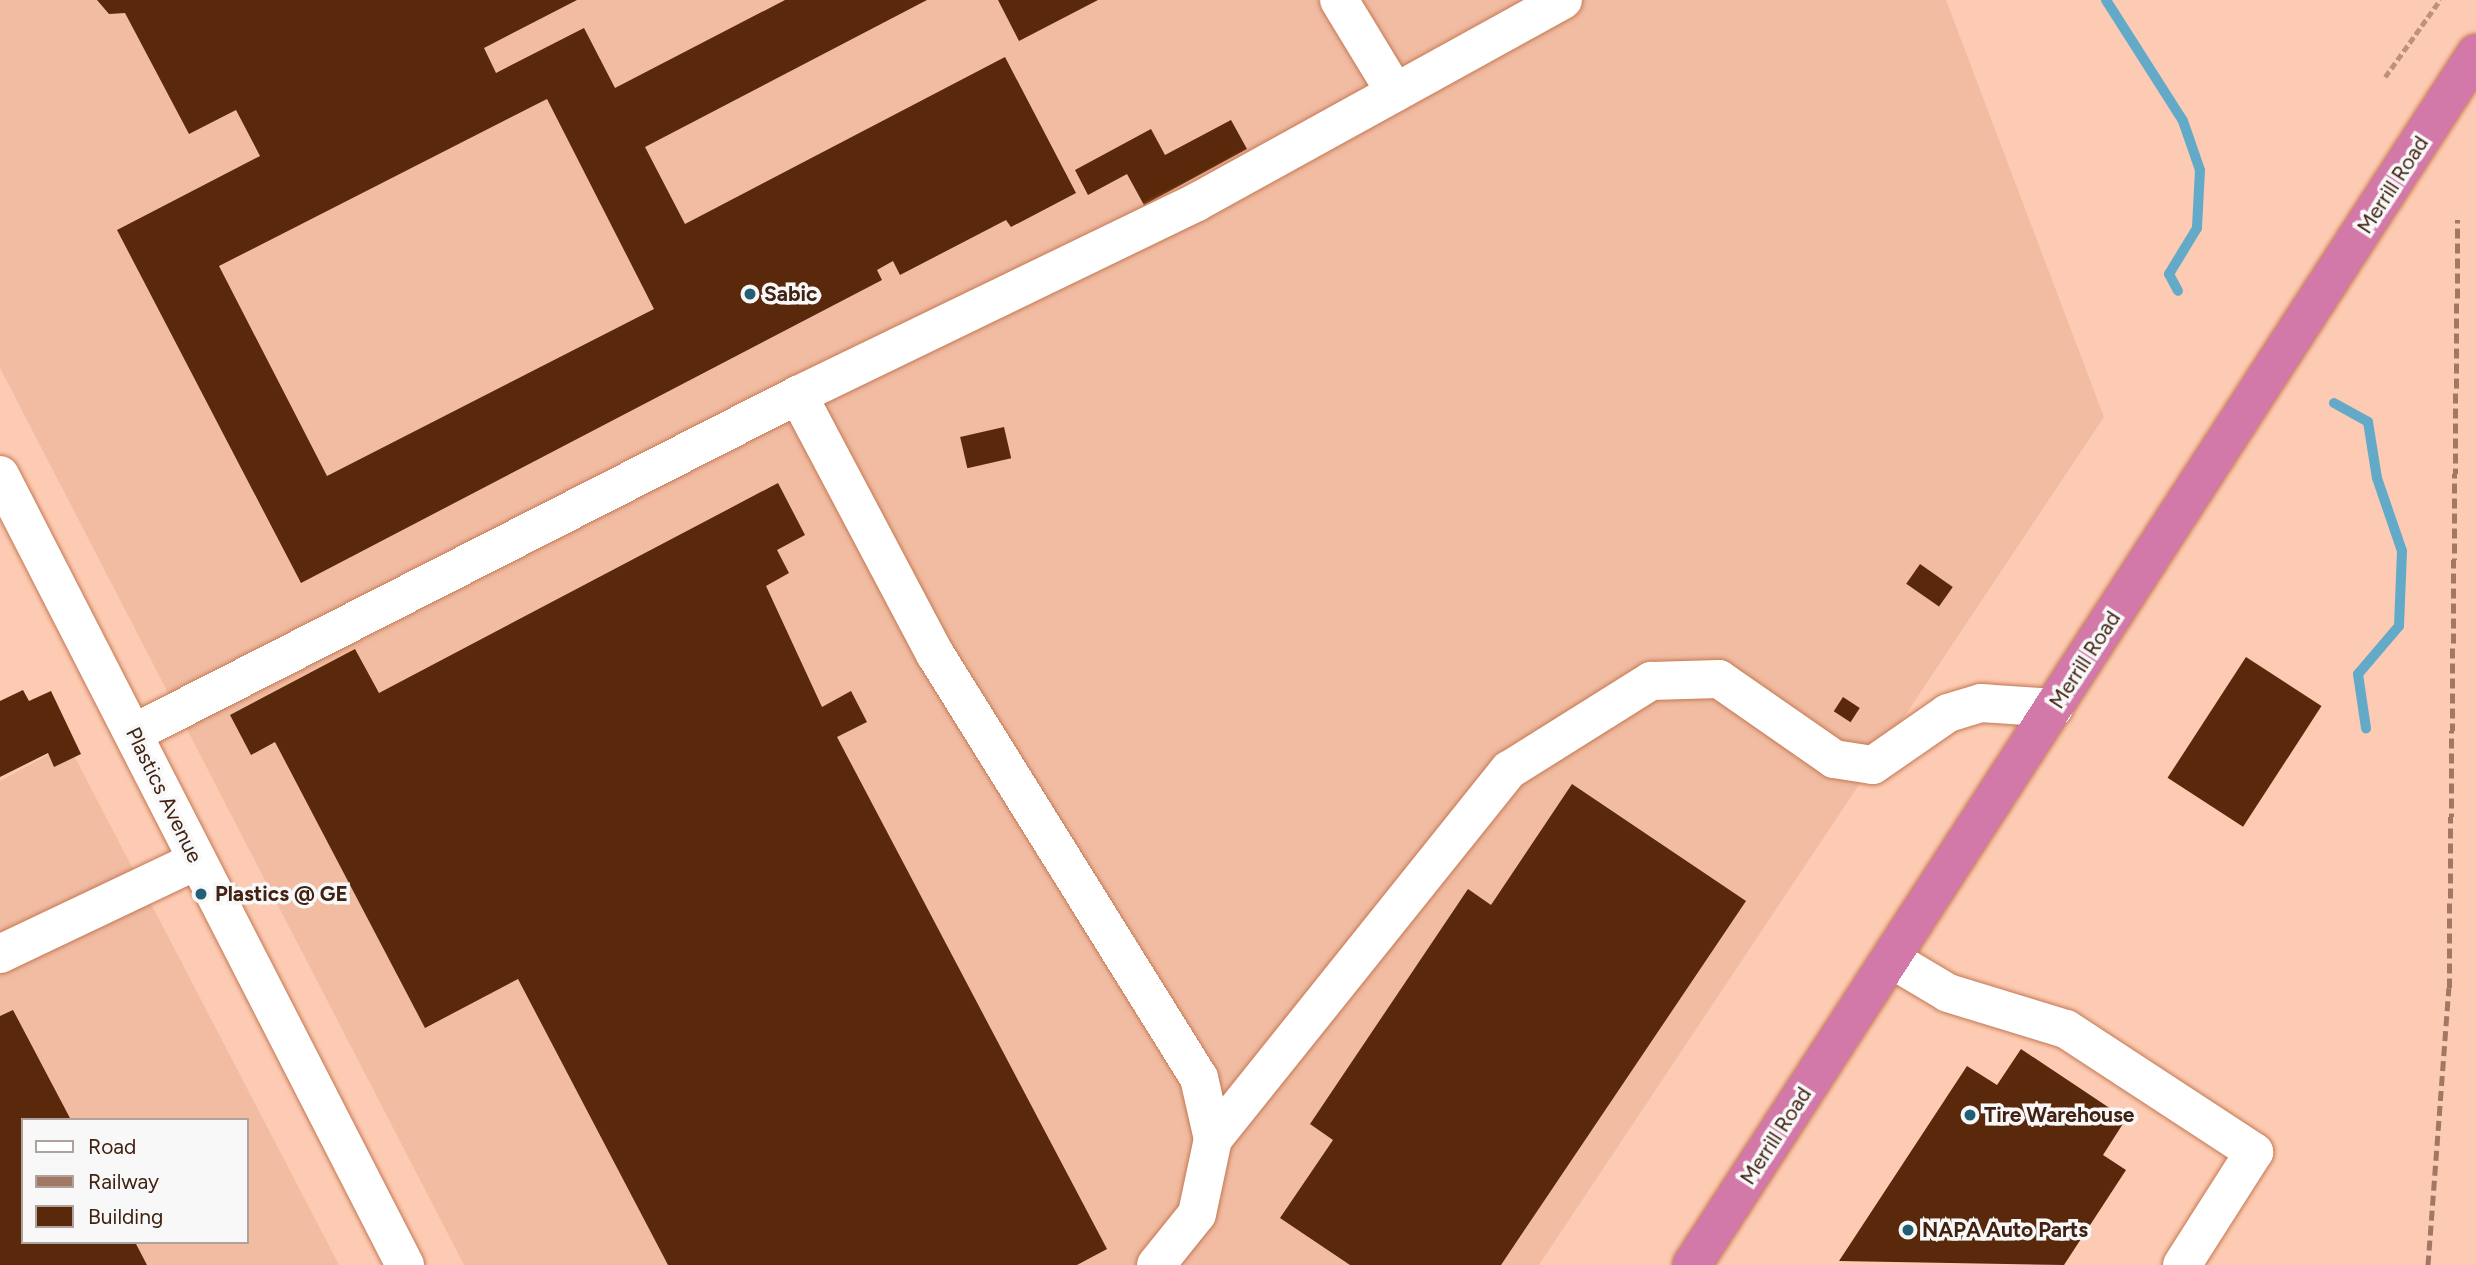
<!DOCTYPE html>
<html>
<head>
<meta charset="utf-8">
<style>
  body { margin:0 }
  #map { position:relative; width:2476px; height:1265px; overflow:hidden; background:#fdcbb3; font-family:Figtree,sans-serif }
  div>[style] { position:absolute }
  .built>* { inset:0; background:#f1bca2 }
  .stream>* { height:10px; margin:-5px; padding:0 5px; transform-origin:5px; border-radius:5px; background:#62aac8 }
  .building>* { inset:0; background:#5a280a; transform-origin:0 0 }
  .path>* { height:4.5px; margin-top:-2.25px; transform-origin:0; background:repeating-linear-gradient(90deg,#bd927c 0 7px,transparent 0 10.5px) }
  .roads { filter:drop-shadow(0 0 2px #c47852) drop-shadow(0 0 2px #c47852) }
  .minor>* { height:38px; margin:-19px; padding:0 19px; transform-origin:19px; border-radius:19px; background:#fff }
  .highway>* { height:38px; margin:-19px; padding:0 19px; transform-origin:19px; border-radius:19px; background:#d379aa }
  .rail>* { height:5px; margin-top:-2.5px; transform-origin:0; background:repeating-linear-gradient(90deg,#a17864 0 10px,transparent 0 15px) }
  .dots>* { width:19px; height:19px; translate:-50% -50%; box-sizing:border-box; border:4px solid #f8f8f8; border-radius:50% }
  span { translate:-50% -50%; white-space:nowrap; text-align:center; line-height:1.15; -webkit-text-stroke:7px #f8f8f8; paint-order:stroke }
  .street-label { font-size:21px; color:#412212 }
  .poi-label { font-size:21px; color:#412212; font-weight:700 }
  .left { translate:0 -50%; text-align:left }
  .legend { position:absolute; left:21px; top:1118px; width:228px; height:126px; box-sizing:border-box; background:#f8f8f8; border:2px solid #afa29c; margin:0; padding:9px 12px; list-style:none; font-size:21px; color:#412212 }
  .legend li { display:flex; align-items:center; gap:14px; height:35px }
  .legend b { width:35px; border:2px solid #afa29c }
</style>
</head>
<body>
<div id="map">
  <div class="built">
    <div style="clip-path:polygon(0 0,1946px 0,2104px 417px,1539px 1265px,464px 1265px,0 368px)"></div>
    <div style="clip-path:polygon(evenodd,68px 744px,339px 1265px,0 1265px,0 781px,68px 744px,23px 1120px,247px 1120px,247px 1242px,23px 1242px,23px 1120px)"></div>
  </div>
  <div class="stream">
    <div style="left:2106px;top:0;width:143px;rotate:57.5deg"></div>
    <div style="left:2183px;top:121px;width:52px;rotate:70.9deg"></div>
    <div style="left:2200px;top:170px;width:58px;rotate:93deg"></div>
    <div style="left:2197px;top:228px;width:54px;rotate:121.3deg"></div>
    <div style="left:2169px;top:274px;width:19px;rotate:62deg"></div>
    <div style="left:2334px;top:403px;width:39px;rotate:29deg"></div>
    <div style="left:2368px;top:422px;width:57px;rotate:80.9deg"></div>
    <div style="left:2377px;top:478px;width:77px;rotate:71.1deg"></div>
    <div style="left:2402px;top:551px;width:75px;rotate:92.3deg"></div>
    <div style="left:2399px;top:626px;width:63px;rotate:130.5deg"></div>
    <div style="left:2358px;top:674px;width:55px;rotate:81.6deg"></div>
  </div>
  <div class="building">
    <div style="clip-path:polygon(evenodd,97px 0,577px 0,484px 48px,496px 73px,584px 28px,615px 88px,785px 0,927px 0,645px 147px,685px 224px,1005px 57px,1076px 193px,1011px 227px,1006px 220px,900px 275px,893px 261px,877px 270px,882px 280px,301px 583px,117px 230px,260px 156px,236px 110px,189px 134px,125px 13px,109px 14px,97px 0,547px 99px,654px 309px,327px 476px,219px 266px,547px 99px)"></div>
    <div style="clip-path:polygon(998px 0,1098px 0,1019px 41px)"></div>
    <div style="clip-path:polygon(1231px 120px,1247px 149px,1144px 205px,1127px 174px,1088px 195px,1075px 170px,1151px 129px,1165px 155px)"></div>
    <div style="left:1004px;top:427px;width:32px;height:45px;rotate:77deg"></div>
    <div style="clip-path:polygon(778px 483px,805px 535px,777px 550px,789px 573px,766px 586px,822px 707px,851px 691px,867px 722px,837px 737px,1107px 1249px,1077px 1265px,668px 1265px,518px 979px,425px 1028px,275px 742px,251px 755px,230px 715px,355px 649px,379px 693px)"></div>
    <div style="left:1920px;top:564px;width:40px;height:24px;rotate:35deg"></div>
    <div style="left:2246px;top:657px;width:90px;height:144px;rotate:33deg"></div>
    <div style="clip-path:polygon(23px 690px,29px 701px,51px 691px,81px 754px,54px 767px,48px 753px,0 777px,0 701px)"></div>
    <div style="left:1843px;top:697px;width:20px;height:17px;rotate:33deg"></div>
    <div style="clip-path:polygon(1572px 784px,1746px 901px,1501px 1265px,1350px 1265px,1280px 1218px,1333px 1140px,1310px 1124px,1468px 889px,1491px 905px)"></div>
    <div style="clip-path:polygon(13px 1010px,71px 1120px,23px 1120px,23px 1242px,135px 1242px,147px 1265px,0 1265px,0 1016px)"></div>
    <div style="clip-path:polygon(2021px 1049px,2126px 1119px,2103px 1155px,2126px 1170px,2064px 1265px,1839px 1261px,1967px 1066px,1997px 1085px)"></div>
  </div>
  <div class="path">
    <div style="left:2385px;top:77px;width:95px;rotate:-54.5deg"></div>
  </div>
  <div class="roads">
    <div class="minor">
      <div style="left:1339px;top:0;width:108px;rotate:58.7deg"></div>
      <div style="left:0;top:475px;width:888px;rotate:62.86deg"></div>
      <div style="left:134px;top:733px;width:745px;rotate:-26.98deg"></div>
      <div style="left:0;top:954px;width:217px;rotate:-25.4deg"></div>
      <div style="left:1891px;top:959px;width:66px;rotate:30.8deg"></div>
      <div style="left:1948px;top:993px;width:123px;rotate:17deg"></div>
      <div style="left:2066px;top:1029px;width:225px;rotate:33.2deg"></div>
      <div style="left:2254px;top:1152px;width:134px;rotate:122.5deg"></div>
      <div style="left:1213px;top:1139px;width:473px;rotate:-51.3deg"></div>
      <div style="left:1509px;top:770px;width:168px;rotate:-32.1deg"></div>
      <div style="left:1651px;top:681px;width:68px;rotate:-1.7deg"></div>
      <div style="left:1719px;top:679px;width:140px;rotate:34.8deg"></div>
      <div style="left:1834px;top:759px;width:39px;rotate:9deg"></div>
      <div style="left:1873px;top:765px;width:91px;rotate:-34.7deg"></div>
      <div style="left:1948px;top:713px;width:34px;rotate:-17deg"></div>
      <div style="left:1981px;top:703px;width:73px;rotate:3.9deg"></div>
      <div style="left:1156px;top:1265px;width:65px;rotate:-51.2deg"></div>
      <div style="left:1197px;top:1214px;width:77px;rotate:-78deg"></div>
      <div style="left:1213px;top:1139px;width:63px;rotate:-102.9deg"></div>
      <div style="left:1199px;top:1078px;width:499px;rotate:-121.9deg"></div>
      <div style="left:935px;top:654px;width:293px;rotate:-117.9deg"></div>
      <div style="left:798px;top:395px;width:443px;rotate:-25.8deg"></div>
      <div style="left:1197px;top:202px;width:418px;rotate:-28.9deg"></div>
    </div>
    <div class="highway">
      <div style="left:1692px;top:1265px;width:1443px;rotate:-57.08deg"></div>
    </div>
  </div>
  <div class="rail">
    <div style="left:2428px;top:1265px;width:278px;rotate:-85.7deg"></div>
    <div style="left:2449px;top:988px;width:769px;rotate:-89.33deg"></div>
  </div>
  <div class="dots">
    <div style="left:750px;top:294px;background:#225f76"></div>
    <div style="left:201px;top:894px;background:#225f76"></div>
    <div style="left:1970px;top:1115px;background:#225f76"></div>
    <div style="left:1908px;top:1230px;background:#225f76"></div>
  </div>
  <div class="street-label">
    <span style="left:2393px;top:185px;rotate:-57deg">Merrill Road</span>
    <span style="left:2085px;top:660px;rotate:-57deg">Merrill Road</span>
    <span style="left:164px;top:795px;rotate:64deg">Plastics Avenue</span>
    <span style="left:1776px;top:1136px;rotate:-57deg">Merrill Road</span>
  </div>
  <div class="poi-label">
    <span class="left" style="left:764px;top:294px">Sabic</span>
    <span class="left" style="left:215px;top:894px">Plastics @ GE</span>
    <span class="left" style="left:1984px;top:1115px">Tire Warehouse</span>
    <span class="left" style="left:1922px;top:1230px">NAPA Auto Parts</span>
  </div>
  <ul class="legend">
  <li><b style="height:9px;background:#fff"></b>Road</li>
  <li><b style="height:9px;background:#a17864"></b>Railway</li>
  <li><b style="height:19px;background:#5a280a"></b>Building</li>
  </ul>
</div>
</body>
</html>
